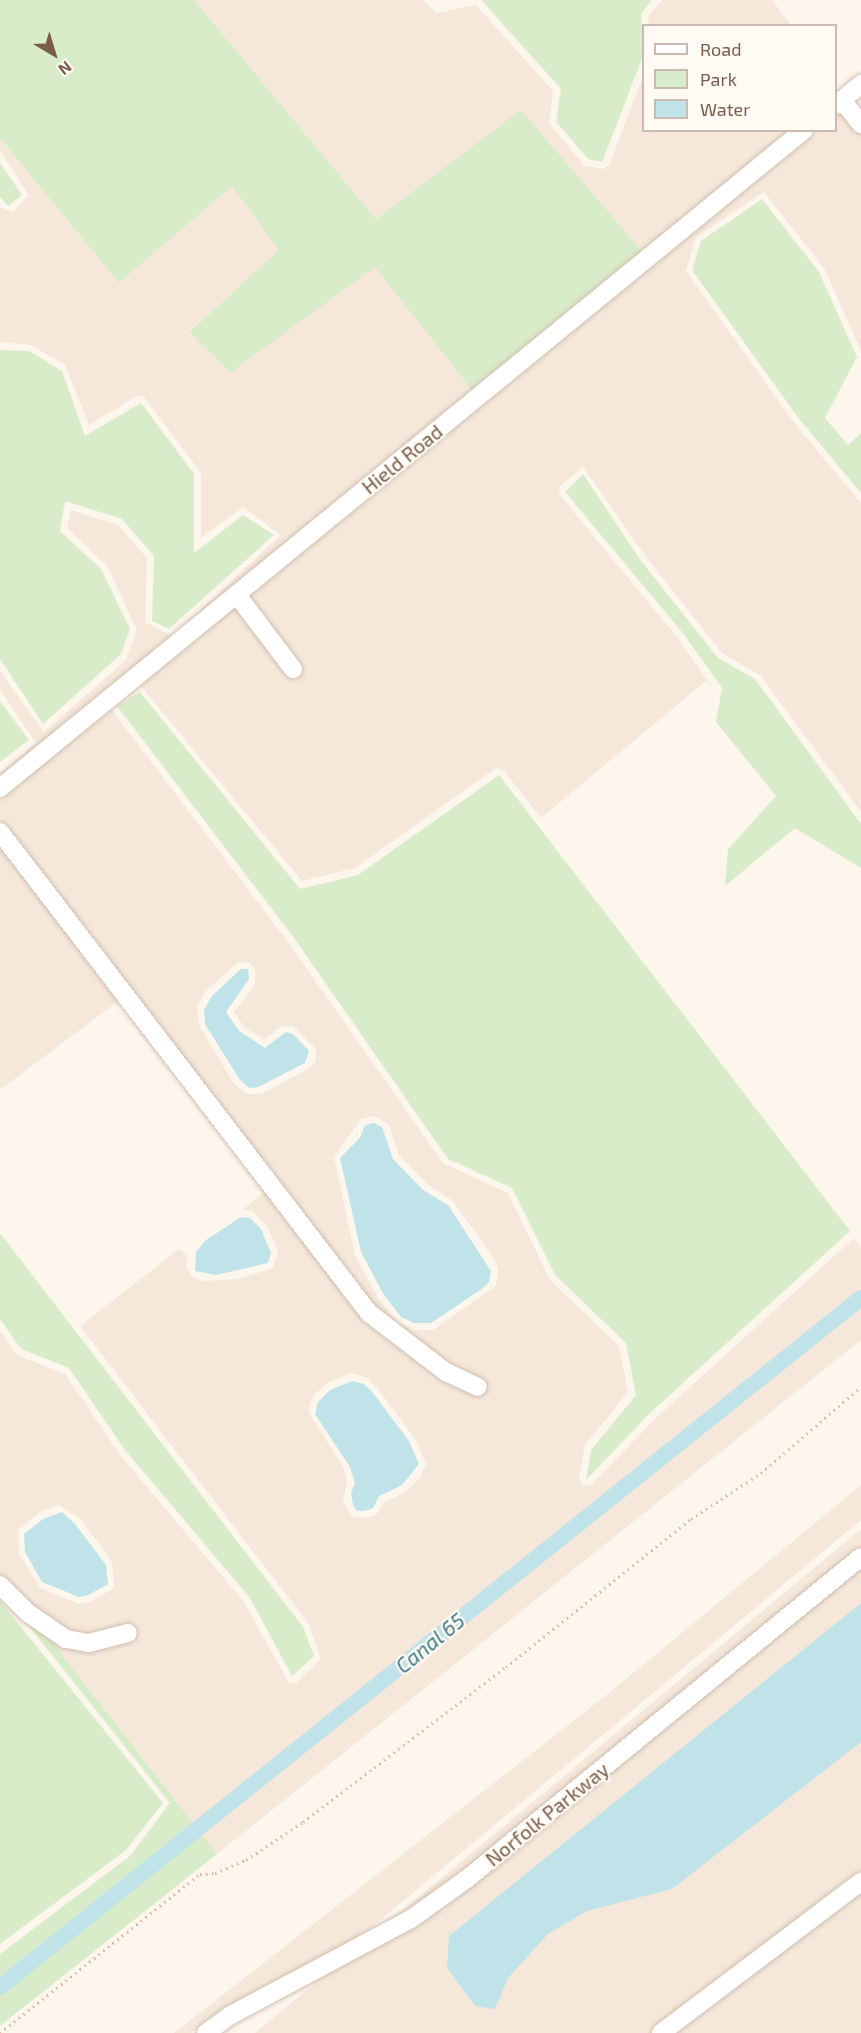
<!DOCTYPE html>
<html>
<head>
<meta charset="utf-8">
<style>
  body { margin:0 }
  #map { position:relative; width:861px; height:2033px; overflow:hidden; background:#fdf6ec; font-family:"Exo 2",sans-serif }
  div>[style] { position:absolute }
  .residential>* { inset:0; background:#f5e8da }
  .green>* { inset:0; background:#d8ecc9 }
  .water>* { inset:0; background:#bfe3e8 }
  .canal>* { height:16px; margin:-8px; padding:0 8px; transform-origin:8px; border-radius:8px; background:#bfe3e8 }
  .path>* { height:3px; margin-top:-1.5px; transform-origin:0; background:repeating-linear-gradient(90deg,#d9b8a5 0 1.5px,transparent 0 6px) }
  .roads { filter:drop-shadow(0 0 2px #d1beb0) drop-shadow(0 0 2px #d1beb0) }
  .minor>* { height:18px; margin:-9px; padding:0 9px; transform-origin:9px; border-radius:9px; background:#fff }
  span { translate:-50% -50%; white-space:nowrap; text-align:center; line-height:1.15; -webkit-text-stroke:4.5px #fffaf3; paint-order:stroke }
  .street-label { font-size:20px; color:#7a5c4d }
  .water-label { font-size:21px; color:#437c86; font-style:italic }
  .legend { position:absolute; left:642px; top:24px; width:195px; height:108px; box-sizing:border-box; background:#fffaf3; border:2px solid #cabbb1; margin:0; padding:8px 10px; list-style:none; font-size:18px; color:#7a5c4d }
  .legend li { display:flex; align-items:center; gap:12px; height:30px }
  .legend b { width:30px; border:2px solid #cabbb1 }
  .north { position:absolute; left:24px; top:24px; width:60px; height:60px; -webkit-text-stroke:4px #fffaf3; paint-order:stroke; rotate:142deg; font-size:16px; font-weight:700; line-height:24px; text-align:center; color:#7a5c4d }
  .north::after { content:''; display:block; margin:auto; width:21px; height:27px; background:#7a5c4d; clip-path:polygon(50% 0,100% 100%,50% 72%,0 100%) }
</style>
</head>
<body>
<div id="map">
  <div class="residential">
    <div style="clip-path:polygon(194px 0,423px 0,437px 13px,476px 5px,553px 91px,549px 123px,585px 166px,604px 169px,609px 165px,643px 77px,644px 130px,790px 131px,642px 251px,521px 111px,376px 219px)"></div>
    <div style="clip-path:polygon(662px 0,772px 0,791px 25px,649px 25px,648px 17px)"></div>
    <div style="clip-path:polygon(852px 103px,861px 115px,861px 351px,824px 268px,764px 192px,696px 237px,686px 271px,795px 424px,861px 503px,861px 812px,760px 675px,722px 653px,646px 557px,583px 467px,560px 486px,559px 494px,676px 636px,715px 691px,706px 681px,541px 818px,504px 771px,496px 768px,355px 868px,302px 881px,140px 685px,818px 131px,836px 130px,836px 116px)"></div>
    <div style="clip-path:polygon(0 138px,119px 283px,232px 185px,280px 250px,189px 331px,230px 373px,375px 266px,472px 390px,181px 628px,281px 535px,243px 507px,201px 538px,201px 473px,144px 397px,137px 396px,89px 425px,65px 365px,31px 345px,0 342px,0 207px,13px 212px,29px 195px,0 151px)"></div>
    <div style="clip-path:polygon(71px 510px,118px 525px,147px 558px,145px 622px,172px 636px,0 777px,0 772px,36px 743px,0 690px,0 671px,44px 732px,126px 660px,137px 630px,107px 566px,67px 528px)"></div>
    <div style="clip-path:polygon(evenodd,111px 709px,288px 942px,443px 1163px,508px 1193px,550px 1280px,619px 1346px,628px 1392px,585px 1445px,579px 1478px,583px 1486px,591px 1485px,655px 1419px,854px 1238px,861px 1247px,861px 1340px,217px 1854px,0 1575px,0 1331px,17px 1355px,65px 1374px,120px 1455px,244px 1602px,289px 1683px,296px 1683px,321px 1659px,308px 1623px,80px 1326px,179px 1249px,188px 1256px,186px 1266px,192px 1277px,204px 1281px,239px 1279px,273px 1268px,278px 1252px,268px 1227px,252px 1211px,242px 1210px,268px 1189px,129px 993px,0 1090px,0 799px,111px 709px,238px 962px,249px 962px,255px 969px,255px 984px,234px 1012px,244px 1027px,264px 1040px,282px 1026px,293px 1026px,316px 1049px,316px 1061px,310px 1068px,261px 1094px,248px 1094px,234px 1084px,200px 1027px,197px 1006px,205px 992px,238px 962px,111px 709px,374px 1116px,389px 1125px,399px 1155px,427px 1184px,452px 1200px,494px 1258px,498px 1269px,496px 1286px,433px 1330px,413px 1330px,396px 1321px,378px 1298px,355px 1255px,334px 1157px,361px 1119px,374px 1116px,111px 709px,351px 1373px,367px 1378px,378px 1389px,415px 1439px,426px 1464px,420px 1478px,405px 1492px,385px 1502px,376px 1515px,366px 1518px,353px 1517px,347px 1509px,343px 1501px,347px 1482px,344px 1469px,308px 1411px,313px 1396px,327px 1383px,351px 1373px,111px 709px,59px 1505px,81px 1519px,112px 1561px,114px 1588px,90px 1602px,79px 1604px,40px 1588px,19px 1554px,18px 1530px,40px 1512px,59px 1505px)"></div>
    <div style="clip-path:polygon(861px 1485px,861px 1520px,356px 1940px,226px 2008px,191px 2033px,174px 2033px,609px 1693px)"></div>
    <div style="clip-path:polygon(861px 1529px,861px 2033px,255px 2033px)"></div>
  </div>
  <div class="green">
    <div style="clip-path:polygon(0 0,194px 0,376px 219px,521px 110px,642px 251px,472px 390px,375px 267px,230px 373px,189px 332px,279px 250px,232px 186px,119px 283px,0 138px)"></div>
    <div style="clip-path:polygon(481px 0,652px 0,641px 14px,643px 56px,602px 162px,588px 159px,556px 122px,561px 89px)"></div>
    <div style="clip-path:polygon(0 163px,22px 195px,8px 206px,0 197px)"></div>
    <div style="clip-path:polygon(762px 199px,819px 272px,857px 357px,825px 418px,848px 445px,861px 433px,861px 493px,800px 420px,692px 270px,701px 241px)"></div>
    <div style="clip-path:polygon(0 350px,29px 351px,62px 371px,85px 436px,141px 403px,194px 474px,194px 553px,243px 515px,274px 535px,169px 629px,152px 621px,154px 556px,122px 519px,65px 501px,60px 531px,101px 569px,130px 629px,121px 654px,43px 724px,0 659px)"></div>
    <div style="clip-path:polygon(583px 474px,641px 561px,718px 658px,755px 679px,861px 824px,861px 868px,795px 828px,725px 886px,728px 849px,776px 796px,716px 722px,722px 688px,682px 632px,565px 492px)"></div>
    <div style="clip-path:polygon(140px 692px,300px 889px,358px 875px,499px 775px,850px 1231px,650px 1413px,586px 1480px,591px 1450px,636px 1395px,626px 1343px,555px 1275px,512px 1188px,448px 1159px,294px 938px,117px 706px)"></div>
    <div style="clip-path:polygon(0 701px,29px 740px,0 762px)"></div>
    <div style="clip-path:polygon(0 1233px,303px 1627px,314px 1656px,292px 1676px,250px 1598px,125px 1450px,69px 1368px,21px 1349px,0 1319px)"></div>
    <div style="clip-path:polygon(0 1575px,217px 1854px,0 2026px,0 1954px,130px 1856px,170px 1803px,0 1590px)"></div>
    <div style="clip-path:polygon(0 1601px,163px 1803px,126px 1850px,0 1944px)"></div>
  </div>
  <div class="water">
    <div style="clip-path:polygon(241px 969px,248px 969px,249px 979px,226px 1012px,239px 1031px,265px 1048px,286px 1032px,293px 1034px,309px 1051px,305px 1063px,258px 1087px,249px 1088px,240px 1080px,205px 1024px,204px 1010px,212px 996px)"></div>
    <div style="clip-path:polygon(374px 1123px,382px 1127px,393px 1159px,423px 1190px,448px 1205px,491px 1271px,489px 1282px,483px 1288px,431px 1323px,414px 1323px,401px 1317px,384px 1295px,361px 1252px,340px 1158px,360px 1138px,365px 1125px)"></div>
    <div style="clip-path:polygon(241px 1217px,250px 1218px,261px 1229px,271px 1253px,268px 1263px,216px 1275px,195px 1271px,196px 1252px,206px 1240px)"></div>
    <div style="clip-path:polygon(352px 1381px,364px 1384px,373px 1393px,409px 1441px,419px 1464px,402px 1485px,379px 1496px,373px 1508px,365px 1511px,357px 1511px,353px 1505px,351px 1493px,355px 1483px,350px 1467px,315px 1414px,318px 1402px,330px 1390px)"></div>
    <div style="clip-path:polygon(62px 1512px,75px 1524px,106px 1565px,108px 1584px,88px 1595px,79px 1597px,42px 1582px,25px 1552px,24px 1534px,43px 1519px)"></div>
    <div style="clip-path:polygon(861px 1603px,861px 1742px,672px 1889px,587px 1911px,548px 1934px,508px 1978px,495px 2009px,475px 2006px,447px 1968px,449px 1936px)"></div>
  </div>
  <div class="canal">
    <div style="left:0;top:1987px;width:1103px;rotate:-38.67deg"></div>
  </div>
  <div class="path">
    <div style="left:0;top:2033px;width:256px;rotate:-38.5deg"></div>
    <div style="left:200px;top:1874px;width:15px;rotate:-4deg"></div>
    <div style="left:215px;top:1873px;width:34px;rotate:-23deg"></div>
    <div style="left:246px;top:1860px;width:69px;rotate:-33.7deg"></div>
    <div style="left:303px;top:1822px;width:255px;rotate:-37.4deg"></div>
    <div style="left:506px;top:1667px;width:237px;rotate:-38.7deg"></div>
    <div style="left:691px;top:1519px;width:84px;rotate:-33.3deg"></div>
    <div style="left:761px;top:1473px;width:132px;rotate:-40.7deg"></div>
  </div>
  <div class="roads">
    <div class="minor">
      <div style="left:842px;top:100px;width:31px;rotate:52deg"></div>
      <div style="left:836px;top:105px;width:33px;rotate:-40deg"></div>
      <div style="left:237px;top:595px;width:93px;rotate:52.9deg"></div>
      <div style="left:0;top:788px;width:1039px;rotate:-39.3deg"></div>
      <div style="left:0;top:832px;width:606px;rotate:52.51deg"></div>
      <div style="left:369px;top:1313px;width:97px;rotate:37.5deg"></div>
      <div style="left:446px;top:1372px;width:35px;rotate:25deg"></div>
      <div style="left:0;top:1585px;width:40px;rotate:45deg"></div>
      <div style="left:28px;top:1613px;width:46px;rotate:34.4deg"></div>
      <div style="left:66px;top:1639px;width:23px;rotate:10deg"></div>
      <div style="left:89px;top:1643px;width:40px;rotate:-14.4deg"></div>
      <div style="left:206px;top:2033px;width:31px;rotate:-36deg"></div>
      <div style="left:231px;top:2015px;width:204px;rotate:-28.1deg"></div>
      <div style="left:411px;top:1919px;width:70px;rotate:-35.7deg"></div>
      <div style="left:468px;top:1878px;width:507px;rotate:-39.24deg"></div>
      <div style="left:661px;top:2033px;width:251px;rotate:-37.1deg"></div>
    </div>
  </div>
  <div class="street-label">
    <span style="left:402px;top:459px;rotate:-39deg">Hield Road</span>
    <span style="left:547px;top:1814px;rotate:-39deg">Norfolk Parkway</span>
  </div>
  <div class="water-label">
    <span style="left:430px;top:1643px;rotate:-39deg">Canal 65</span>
  </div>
  <ul class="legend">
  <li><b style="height:8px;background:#fff"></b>Road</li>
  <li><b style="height:16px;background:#d8ecc9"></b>Park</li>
  <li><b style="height:16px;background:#bfe3e8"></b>Water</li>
  </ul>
  <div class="north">N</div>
</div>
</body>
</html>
